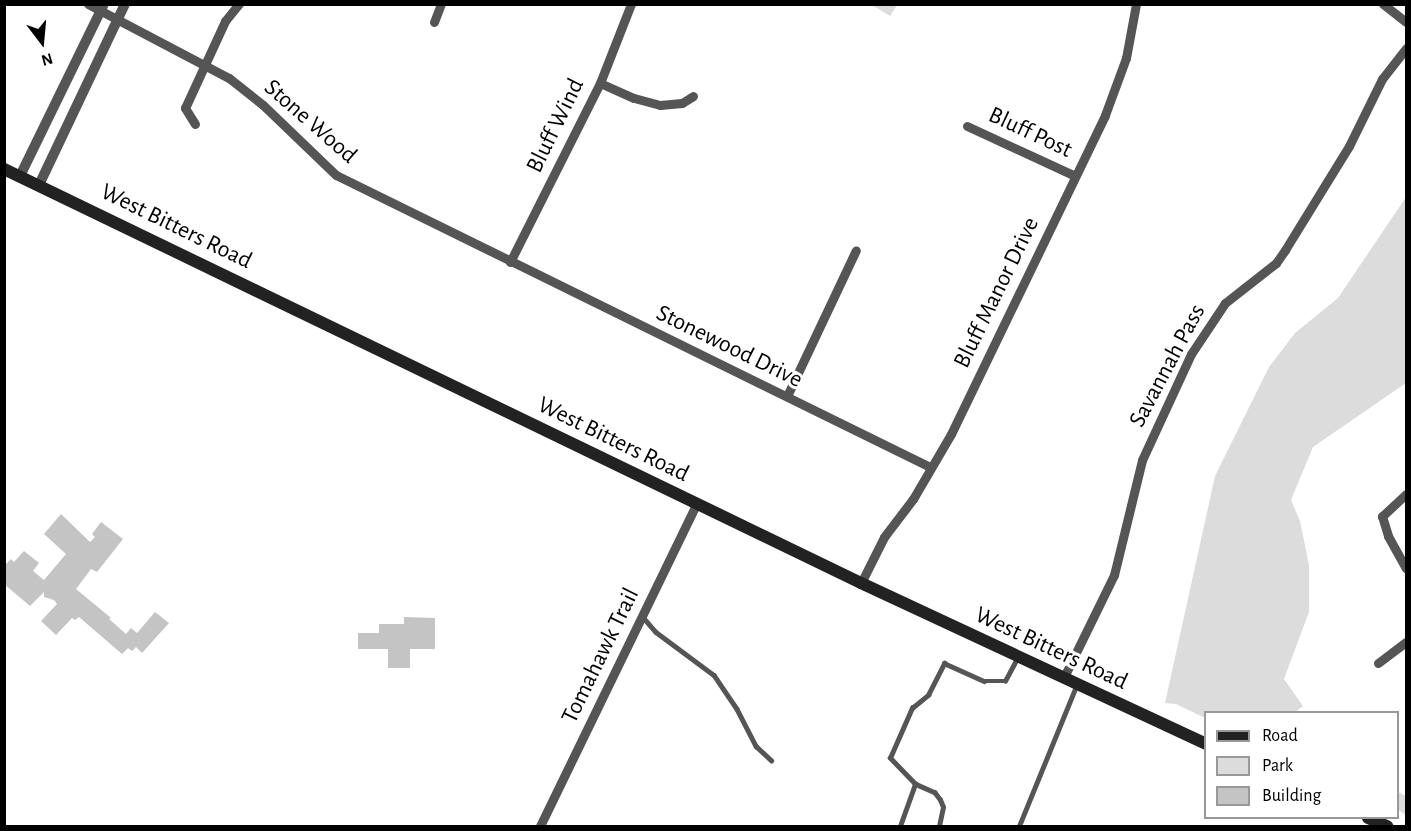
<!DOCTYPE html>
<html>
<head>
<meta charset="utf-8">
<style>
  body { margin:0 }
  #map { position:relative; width:1411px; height:831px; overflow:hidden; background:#fff; font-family:"Alegreya Sans",sans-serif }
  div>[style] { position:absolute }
  .green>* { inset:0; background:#dcdcdc }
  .building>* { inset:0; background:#c4c4c4 }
  .service>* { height:4.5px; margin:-2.25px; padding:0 2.25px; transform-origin:2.25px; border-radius:2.25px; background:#555 }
  .minor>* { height:9px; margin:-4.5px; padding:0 4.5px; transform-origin:4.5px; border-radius:4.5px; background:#555 }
  .tertiary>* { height:10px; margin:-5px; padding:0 5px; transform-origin:5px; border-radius:5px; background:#555 }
  .secondary>* { height:12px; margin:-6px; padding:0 6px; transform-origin:6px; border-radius:6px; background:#222 }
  span { translate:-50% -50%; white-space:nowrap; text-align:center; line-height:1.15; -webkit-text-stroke:6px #fff; paint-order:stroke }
  .street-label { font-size:24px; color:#000 }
  .frame { position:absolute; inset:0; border:6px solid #000; pointer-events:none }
  .legend { position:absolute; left:1204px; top:711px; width:195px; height:108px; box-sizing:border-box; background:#fff; border:2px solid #999; margin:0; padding:8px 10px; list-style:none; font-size:18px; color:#000 }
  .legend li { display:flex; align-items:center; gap:12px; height:30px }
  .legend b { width:30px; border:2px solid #999 }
  .north { position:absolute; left:12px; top:12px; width:60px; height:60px; -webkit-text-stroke:4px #fff; paint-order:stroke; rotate:164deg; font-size:16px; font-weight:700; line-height:24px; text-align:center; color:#000 }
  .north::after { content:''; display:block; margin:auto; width:21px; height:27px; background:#000; clip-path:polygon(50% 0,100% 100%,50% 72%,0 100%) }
</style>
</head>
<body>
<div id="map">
  <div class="green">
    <div style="clip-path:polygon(872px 5px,897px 5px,890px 16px)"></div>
    <div style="clip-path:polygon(1406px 197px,1406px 383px,1313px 447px,1291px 500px,1300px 521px,1309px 565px,1309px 612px,1284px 679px,1303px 706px,1295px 712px,1206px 712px,1205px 718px,1176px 704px,1165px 703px,1215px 476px,1269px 367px,1295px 333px,1338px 298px)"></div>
    <div style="clip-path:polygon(1398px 792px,1406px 796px,1406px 815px,1398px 810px)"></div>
  </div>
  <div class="building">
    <div style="clip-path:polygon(61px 514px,90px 542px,95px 537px,92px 534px,101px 522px,123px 539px,97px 572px,91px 569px,76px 589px,111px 618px,109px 619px,126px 634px,131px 628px,137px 633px,155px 612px,169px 623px,142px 653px,136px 647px,132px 651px,128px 648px,122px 654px,79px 617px,75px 620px,72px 618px,56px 635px,41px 621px,57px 604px,54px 600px,44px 597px,44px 592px,30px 606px,4px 584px,4px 566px,11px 559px,14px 562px,24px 551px,39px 563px,33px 571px,44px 580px,66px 554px,44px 534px)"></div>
    <div style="clip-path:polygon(404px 617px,435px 618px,435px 649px,410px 649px,410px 668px,388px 668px,388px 649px,358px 649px,358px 633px,379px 633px,379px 624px,404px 624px)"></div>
  </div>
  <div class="service">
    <div style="left:642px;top:616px;width:21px;rotate:49deg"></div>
    <div style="left:656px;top:632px;width:72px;rotate:36.6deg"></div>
    <div style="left:714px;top:675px;width:41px;rotate:55.9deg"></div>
    <div style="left:737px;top:709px;width:42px;rotate:62.8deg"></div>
    <div style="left:756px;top:746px;width:21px;rotate:43deg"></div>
    <div style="left:900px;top:826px;width:45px;rotate:-70.3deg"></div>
    <div style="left:939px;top:826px;width:19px;rotate:-78deg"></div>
    <div style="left:943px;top:807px;width:8px;rotate:-113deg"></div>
    <div style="left:940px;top:800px;width:9px;rotate:-126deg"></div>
    <div style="left:935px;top:793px;width:22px;rotate:-156deg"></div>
    <div style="left:915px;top:784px;width:36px;rotate:-134deg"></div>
    <div style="left:890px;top:758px;width:55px;rotate:-66.3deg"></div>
    <div style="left:912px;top:708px;width:21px;rotate:-39deg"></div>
    <div style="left:928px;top:695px;width:36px;rotate:-63deg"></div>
    <div style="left:944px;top:663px;width:44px;rotate:24.2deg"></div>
    <div style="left:984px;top:681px;width:21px"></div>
    <div style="left:1005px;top:681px;width:26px;rotate:-62deg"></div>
    <div style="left:1019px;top:826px;width:151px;rotate:-67.8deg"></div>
  </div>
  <div class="minor">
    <div style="left:88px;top:4px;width:159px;rotate:27.7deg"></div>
    <div style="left:229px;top:78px;width:43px;rotate:38.5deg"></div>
    <div style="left:263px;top:105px;width:101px;rotate:43.8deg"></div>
    <div style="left:336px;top:175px;width:662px;rotate:26.18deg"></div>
    <div style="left:1383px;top:4px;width:29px;rotate:38deg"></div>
    <div style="left:434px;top:22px;width:19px;rotate:-69deg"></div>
    <div style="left:600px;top:83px;width:37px;rotate:24deg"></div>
    <div style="left:634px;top:98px;width:27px;rotate:15deg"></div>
    <div style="left:660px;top:105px;width:22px;rotate:-5deg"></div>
    <div style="left:682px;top:103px;width:13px;rotate:-32deg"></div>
    <div style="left:195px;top:124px;width:19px;rotate:-122deg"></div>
    <div style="left:185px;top:108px;width:96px;rotate:-65.3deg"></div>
    <div style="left:225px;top:21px;width:22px;rotate:-51deg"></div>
    <div style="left:967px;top:126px;width:119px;rotate:24.8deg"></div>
    <div style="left:510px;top:262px;width:200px;rotate:-63.3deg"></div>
    <div style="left:600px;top:83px;width:85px;rotate:-68.6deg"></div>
    <div style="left:787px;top:396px;width:161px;rotate:-64.7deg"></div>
    <div style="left:1406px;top:494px;width:33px;rotate:137deg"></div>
    <div style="left:1382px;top:516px;width:21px;rotate:73deg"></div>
    <div style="left:1388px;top:536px;width:37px;rotate:61deg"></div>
    <div style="left:861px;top:583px;width:51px;rotate:-63.4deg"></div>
    <div style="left:884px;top:537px;width:48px;rotate:-52.7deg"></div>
    <div style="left:913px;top:499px;width:75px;rotate:-59.7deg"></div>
    <div style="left:951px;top:434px;width:354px;rotate:-64.2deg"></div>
    <div style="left:1105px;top:115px;width:61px;rotate:-69.8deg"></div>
    <div style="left:1126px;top:58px;width:55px;rotate:-79.5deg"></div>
    <div style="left:1378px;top:663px;width:35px;rotate:-37deg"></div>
    <div style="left:1064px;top:677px;width:114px;rotate:-63.9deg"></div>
    <div style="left:1114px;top:575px;width:118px;rotate:-76.3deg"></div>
    <div style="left:1142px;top:460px;width:117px;rotate:-65.2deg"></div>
    <div style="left:1191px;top:354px;width:61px;rotate:-56.3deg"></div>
    <div style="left:1225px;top:303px;width:65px;rotate:-38.1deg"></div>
    <div style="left:1276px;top:263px;width:16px;rotate:-55deg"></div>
    <div style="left:1285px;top:250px;width:122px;rotate:-58.4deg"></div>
    <div style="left:1349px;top:146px;width:75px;rotate:-63.8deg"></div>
    <div style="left:1382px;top:79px;width:39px;rotate:-52deg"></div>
    <div style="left:540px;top:826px;width:359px;rotate:-64.1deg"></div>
  </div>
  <div class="tertiary">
    <div style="left:20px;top:176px;width:191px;rotate:-64deg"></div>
    <div style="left:39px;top:185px;width:200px;rotate:-64.6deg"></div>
  </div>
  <div class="secondary">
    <div style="left:4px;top:169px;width:952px;rotate:25.78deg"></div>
    <div style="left:861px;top:583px;width:381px;rotate:25deg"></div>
    <div style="left:1368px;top:818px;width:21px;rotate:23deg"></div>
  </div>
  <div class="street-label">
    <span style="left:310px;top:122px;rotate:41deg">Stone Wood</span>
    <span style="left:556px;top:126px;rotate:-64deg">Bluff Wind</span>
    <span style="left:1030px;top:133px;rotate:25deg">Bluff Post</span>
    <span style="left:176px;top:227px;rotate:26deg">West Bitters Road</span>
    <span style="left:997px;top:293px;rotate:-64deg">Bluff Manor Drive</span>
    <span style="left:729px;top:347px;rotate:26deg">Stonewood Drive</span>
    <span style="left:1168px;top:366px;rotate:-62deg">Savannah Pass</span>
    <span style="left:613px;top:440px;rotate:26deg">West Bitters Road</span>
    <span style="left:1051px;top:649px;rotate:25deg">West Bitters Road</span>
    <span style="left:601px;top:656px;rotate:-64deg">Tomahawk Trail</span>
  </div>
  <div class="frame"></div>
  <ul class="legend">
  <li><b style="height:8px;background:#222"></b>Road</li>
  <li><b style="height:16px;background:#dcdcdc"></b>Park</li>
  <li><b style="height:16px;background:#c4c4c4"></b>Building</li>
  </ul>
  <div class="north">N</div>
</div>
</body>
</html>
